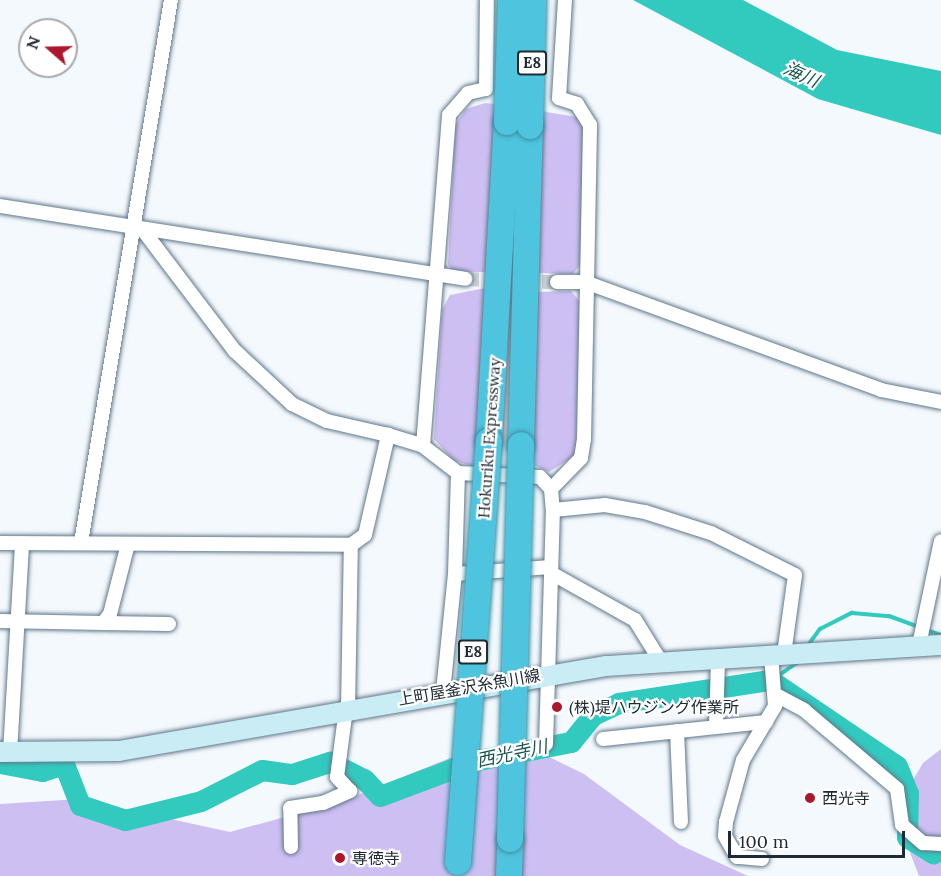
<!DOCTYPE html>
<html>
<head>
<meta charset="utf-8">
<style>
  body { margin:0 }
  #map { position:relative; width:941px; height:876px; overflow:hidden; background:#f4f9fd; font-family:Lora,"Noto Sans JP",serif }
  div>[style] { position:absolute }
  .forest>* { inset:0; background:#cebff3 }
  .water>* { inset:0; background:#32cabf }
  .stream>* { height:4px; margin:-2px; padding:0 2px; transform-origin:2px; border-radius:2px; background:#32cabf }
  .river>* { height:21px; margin:-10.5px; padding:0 10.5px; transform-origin:10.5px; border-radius:10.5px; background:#32cabf }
  .street-tunnel>* { height:14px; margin-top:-7px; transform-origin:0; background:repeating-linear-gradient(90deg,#cad0d4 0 14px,transparent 0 21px) }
  .roads { filter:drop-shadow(0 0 2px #5f778a) drop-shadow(0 0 2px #5f778a) }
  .street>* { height:14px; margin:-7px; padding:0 7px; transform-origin:7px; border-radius:7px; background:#fff }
  .secondary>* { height:20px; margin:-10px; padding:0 10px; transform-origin:10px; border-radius:10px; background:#caedf5 }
  .highway>* { height:26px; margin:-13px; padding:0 13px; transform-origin:13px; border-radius:13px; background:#4ec4de }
  .bridges { filter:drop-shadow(0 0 2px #3e8ea2) drop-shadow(0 0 2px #3e8ea2) }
  .highway-bridge>* { height:26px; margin:-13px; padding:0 13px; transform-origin:13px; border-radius:13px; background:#4ec4de }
  .dots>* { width:16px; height:16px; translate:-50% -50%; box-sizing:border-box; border:3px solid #fff; border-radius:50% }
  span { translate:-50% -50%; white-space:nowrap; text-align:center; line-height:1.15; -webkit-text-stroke:4.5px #fff; paint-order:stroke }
  .shield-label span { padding:2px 4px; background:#fff; border:2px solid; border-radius:4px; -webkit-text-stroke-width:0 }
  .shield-label { font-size:15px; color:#202a32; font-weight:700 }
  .street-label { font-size:16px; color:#202a32 }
  .poi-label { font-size:16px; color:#202a32 }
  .left { translate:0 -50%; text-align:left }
  .water-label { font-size:18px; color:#1b5752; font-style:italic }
  .north { position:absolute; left:18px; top:18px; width:60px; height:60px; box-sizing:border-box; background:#fff; border:2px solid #a6aaad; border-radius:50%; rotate:290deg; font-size:16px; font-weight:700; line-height:24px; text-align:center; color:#202a32 }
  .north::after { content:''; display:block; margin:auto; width:21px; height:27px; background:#ac172f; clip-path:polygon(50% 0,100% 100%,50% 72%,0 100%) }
  .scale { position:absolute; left:728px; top:831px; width:177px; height:27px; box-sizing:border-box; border:3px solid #202a32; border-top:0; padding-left:8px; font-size:18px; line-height:21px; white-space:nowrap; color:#202a32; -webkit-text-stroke:4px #fff; paint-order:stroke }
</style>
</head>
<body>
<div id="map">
  <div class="forest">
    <div style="clip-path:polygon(485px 103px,495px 104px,490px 272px,454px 272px,448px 265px,455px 125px,466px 109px)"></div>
    <div style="clip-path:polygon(540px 111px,577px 117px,584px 127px,581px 264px,573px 274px,539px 273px)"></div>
    <div style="clip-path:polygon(490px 287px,479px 462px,474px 467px,453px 460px,434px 439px,442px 310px,450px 295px)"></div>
    <div style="clip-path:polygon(571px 291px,580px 302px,576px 455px,549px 472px,532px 464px,538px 292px)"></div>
    <div style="clip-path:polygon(499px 748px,545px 755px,584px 774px,680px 845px,748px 876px,0 876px,0 804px,79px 799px,230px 832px,343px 801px,450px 758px)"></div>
    <div style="clip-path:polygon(941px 749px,941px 876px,919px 876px,903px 834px,903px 797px,923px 763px)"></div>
  </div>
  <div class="water">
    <div style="clip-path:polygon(633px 0,743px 0,837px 50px,941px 71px,941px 135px,818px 99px)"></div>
  </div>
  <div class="stream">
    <div style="left:806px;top:648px;width:24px;rotate:-54deg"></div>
    <div style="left:820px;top:629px;width:36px;rotate:-27deg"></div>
    <div style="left:852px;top:613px;width:37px;rotate:5deg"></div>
    <div style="left:889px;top:616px;width:55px;rotate:20.1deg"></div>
    <div style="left:775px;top:678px;width:28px;rotate:-35deg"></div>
  </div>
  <div class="river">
    <div style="left:0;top:763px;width:43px;rotate:10.8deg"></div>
    <div style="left:42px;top:771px;width:23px;rotate:-18deg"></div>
    <div style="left:64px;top:764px;width:44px;rotate:68.7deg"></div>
    <div style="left:80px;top:805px;width:47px;rotate:18.4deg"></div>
    <div style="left:125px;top:820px;width:78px;rotate:-14deg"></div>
    <div style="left:201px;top:801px;width:68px;rotate:-26.9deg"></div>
    <div style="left:262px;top:770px;width:30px;rotate:8deg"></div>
    <div style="left:292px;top:774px;width:40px;rotate:-18deg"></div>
    <div style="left:330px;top:762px;width:38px;rotate:27deg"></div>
    <div style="left:364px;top:779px;width:23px;rotate:47deg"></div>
    <div style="left:380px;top:796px;width:99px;rotate:-20.6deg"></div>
    <div style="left:473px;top:761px;width:100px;rotate:-11deg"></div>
    <div style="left:571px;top:742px;width:35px;rotate:-51deg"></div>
    <div style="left:593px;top:715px;width:29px;rotate:-25deg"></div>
    <div style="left:619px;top:703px;width:153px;rotate:-8.7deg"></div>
    <div style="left:770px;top:680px;width:153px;rotate:34.1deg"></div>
    <div style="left:897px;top:766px;width:29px;rotate:68deg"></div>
    <div style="left:908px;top:793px;width:44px;rotate:91.3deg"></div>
    <div style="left:907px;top:837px;width:31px;rotate:32deg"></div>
    <div style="left:933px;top:853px;width:9px;rotate:-27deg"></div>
  </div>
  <div class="street-tunnel">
    <div style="left:465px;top:279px;width:37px;rotate:2deg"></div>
    <div style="left:521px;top:281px;width:36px;rotate:2deg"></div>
  </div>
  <div class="roads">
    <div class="street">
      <div style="left:0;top:206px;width:471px;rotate:8.9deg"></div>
      <div style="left:143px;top:230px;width:152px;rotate:52.8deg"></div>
      <div style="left:235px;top:351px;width:78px;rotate:42.9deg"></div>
      <div style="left:292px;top:404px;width:39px;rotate:26deg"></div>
      <div style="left:327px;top:421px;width:63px;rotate:12.9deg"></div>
      <div style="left:557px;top:282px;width:28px"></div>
      <div style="left:585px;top:282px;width:315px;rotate:20deg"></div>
      <div style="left:881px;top:390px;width:61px;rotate:11.3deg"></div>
      <div style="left:423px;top:446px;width:332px;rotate:-85.5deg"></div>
      <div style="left:449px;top:115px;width:29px;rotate:-49deg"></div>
      <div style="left:468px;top:93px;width:18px;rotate:-13deg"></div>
      <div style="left:486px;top:89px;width:89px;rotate:-89.4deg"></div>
      <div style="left:458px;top:473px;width:82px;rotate:2.8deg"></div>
      <div style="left:540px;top:477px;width:16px;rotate:47deg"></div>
      <div style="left:551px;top:489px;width:21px;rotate:85deg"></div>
      <div style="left:551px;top:489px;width:43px;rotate:-45.9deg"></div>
      <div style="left:581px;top:458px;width:18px;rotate:-81deg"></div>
      <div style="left:584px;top:440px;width:315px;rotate:-88.9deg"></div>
      <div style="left:590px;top:125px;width:25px;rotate:-122deg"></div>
      <div style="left:577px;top:104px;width:19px;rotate:-162deg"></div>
      <div style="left:559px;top:98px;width:98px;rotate:-86.5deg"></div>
      <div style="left:0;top:543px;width:351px;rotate:0.3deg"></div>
      <div style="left:351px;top:545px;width:17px;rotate:-36deg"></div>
      <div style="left:365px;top:535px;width:103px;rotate:-77deg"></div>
      <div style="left:388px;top:435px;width:37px;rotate:17deg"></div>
      <div style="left:423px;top:446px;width:44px;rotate:37.6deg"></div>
      <div style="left:458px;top:473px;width:101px;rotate:91.7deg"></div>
      <div style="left:455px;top:574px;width:96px;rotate:-4.2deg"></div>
      <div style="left:81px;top:543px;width:550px;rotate:-80.59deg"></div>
      <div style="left:551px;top:573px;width:96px;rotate:29.2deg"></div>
      <div style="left:635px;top:620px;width:49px;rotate:58.2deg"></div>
      <div style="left:0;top:621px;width:103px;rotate:1.1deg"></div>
      <div style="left:103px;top:623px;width:11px;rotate:-52deg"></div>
      <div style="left:110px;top:614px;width:72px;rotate:-75.6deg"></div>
      <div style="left:103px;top:623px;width:66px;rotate:0.9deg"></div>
      <div style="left:919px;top:645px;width:106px;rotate:-78.1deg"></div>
      <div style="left:443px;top:692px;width:119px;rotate:-84.2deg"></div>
      <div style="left:776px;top:695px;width:32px;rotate:28deg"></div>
      <div style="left:804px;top:710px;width:122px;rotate:40.3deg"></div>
      <div style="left:897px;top:789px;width:36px;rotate:82deg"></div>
      <div style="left:902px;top:825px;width:28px;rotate:41deg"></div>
      <div style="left:923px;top:843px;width:18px;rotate:3deg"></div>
      <div style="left:348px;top:709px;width:164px;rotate:-89deg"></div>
      <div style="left:716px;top:727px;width:69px;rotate:-88.3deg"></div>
      <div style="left:677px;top:731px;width:91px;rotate:87.5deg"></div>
      <div style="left:603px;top:739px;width:164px;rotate:-6deg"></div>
      <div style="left:546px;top:744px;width:234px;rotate:-88.3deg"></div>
      <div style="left:553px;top:510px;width:52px;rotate:-5.5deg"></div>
      <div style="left:605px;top:505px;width:41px;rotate:9.9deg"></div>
      <div style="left:645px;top:512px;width:69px;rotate:17.7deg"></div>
      <div style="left:711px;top:533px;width:94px;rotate:26.6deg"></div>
      <div style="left:795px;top:575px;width:80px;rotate:97.9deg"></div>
      <div style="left:10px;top:753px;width:210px;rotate:-86.7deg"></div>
      <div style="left:291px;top:847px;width:39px;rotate:-91deg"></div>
      <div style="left:290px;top:808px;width:33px;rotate:-9deg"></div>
      <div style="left:323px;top:803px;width:30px;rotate:-24deg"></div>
      <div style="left:350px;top:791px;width:19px;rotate:-133deg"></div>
      <div style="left:337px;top:777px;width:69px;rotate:-82.5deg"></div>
      <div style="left:762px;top:859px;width:25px;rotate:-175deg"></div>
      <div style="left:737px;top:857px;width:24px;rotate:-120deg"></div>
      <div style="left:725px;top:836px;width:14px;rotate:-86deg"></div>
      <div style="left:726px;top:822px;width:64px;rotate:-74.7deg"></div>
      <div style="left:743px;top:760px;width:63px;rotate:-59.3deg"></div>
      <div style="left:775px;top:706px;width:51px;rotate:-94.5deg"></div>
    </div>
    <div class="secondary">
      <div style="left:0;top:752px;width:119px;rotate:-0.5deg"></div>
      <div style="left:119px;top:751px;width:495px;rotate:-9.9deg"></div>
      <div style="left:607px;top:666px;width:335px;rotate:-3.6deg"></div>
    </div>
    <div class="highway">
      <div style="left:489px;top:441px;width:320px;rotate:-86.8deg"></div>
      <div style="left:521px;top:445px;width:319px;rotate:-88.4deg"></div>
      <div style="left:509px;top:876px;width:37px;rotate:-88deg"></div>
    </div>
  </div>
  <div class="bridges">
    <div class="highway-bridge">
      <div style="left:507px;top:122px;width:122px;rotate:-88.1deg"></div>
      <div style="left:530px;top:126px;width:126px;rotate:-88.6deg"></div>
      <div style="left:510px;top:839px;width:394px;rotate:-88.4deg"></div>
      <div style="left:458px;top:862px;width:422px;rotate:-85.8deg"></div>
    </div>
  </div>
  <div class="dots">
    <div style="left:557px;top:707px;background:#ac172f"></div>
    <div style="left:810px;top:798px;background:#ac172f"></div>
    <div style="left:340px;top:858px;background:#ac172f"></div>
  </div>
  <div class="shield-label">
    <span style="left:532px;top:63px">E8</span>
    <span style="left:473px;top:652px">E8</span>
  </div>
  <div class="street-label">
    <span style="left:489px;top:438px;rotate:-86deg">Hokuriku Expressway</span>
    <span style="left:469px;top:687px;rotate:-10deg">上町屋釜沢糸魚川線</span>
  </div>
  <div class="poi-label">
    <span class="left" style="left:569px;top:707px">(株)堤ハウジング作業所</span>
    <span class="left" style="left:822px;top:798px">西光寺</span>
    <span class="left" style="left:352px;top:858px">専徳寺</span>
  </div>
  <div class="water-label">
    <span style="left:801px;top:75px;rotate:24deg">海川</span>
    <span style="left:512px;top:754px;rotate:-12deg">西光寺川</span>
  </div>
  <div class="north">N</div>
  <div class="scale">100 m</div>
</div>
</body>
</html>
